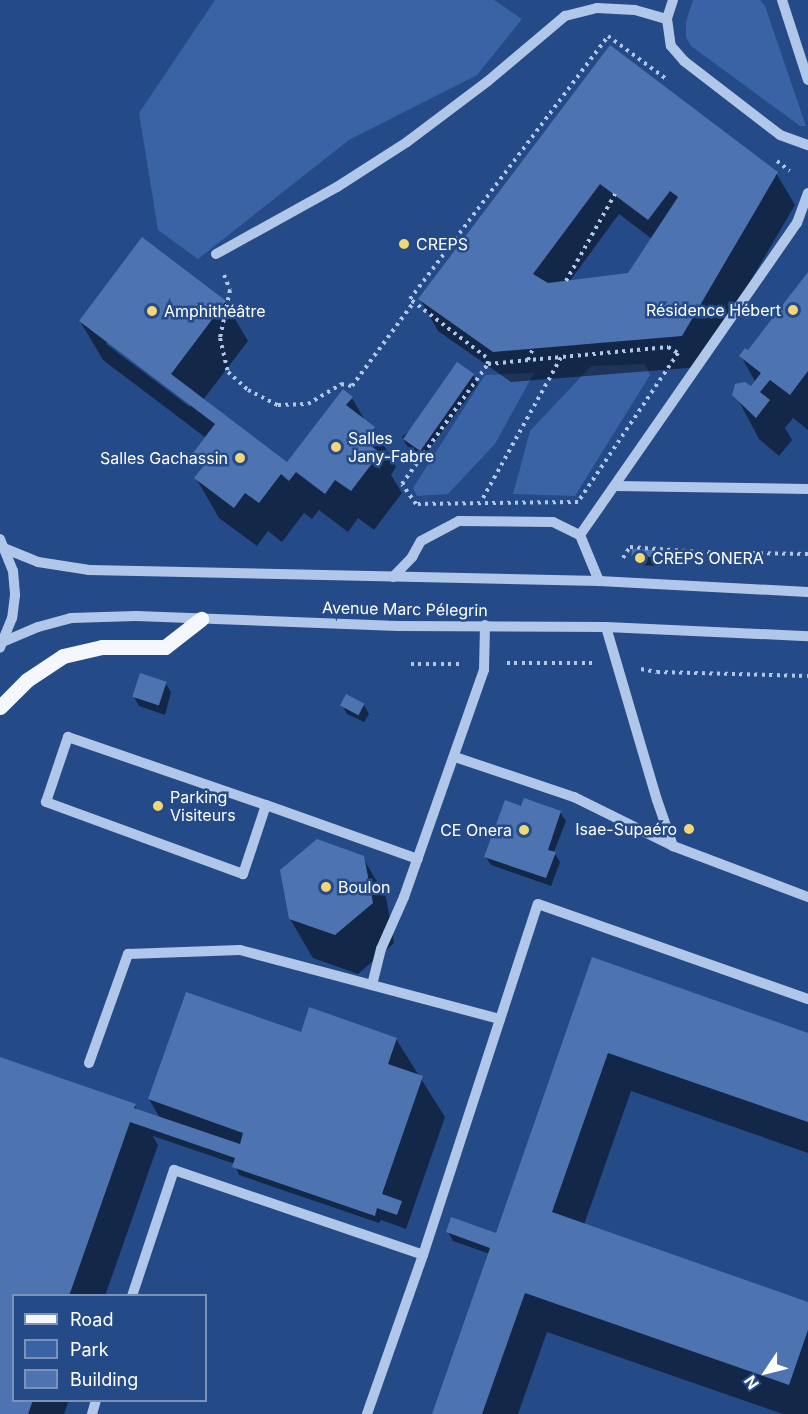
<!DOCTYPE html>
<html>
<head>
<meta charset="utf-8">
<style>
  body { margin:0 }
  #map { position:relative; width:808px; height:1414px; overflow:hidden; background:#254a88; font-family:Inter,sans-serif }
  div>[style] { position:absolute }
  .green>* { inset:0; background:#3963a5 }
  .shadow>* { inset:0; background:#0007 }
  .building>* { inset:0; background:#4d74b0; transform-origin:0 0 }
  .path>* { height:4px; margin-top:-2px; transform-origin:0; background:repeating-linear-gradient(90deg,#b1c7e9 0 3px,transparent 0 7.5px) }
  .minor>* { height:10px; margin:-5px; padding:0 5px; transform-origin:5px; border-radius:5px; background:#b1c7e9 }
  .major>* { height:15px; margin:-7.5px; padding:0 7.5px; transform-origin:7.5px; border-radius:7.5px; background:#f4f7fe }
  .dots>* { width:16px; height:16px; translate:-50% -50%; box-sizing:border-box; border:3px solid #254a88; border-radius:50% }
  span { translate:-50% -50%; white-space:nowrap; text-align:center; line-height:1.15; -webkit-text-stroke:5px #254a88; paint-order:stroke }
  .poi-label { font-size:16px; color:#fff }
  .left { translate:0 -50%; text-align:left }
  .right { translate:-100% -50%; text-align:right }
  .street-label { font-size:16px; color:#fff }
  .legend { position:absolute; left:12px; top:1294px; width:195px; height:108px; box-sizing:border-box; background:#254a88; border:2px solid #7c92b8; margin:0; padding:8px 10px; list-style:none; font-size:18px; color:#fff }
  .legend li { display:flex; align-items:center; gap:12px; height:30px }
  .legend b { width:30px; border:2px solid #7c92b8 }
  .north { position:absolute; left:736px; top:1342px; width:60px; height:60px; -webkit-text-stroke:4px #254a88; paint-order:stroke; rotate:235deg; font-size:16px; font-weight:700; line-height:24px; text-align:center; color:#fff }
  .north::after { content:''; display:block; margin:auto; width:21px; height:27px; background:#fff; clip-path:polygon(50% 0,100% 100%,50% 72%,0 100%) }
</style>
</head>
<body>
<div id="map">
  <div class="green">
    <div style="clip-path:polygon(215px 0,494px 0,522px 19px,477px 75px,349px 140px,198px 259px,158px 230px,139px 113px)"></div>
    <div style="clip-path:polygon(693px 0,760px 0,765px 6px,806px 126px,800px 126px,691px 46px,686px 37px,686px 22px)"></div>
    <div style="clip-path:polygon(645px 364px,650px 375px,575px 496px,513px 494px,530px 431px,591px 366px)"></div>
    <div style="clip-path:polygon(534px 373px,495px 444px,448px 494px,417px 496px,413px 488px,485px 375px)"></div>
  </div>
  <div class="shadow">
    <div style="clip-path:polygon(evenodd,610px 47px,776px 173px,795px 205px,700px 367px,511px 382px,438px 331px,420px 299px,610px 47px,619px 214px,652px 239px,629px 274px,569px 282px,619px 214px)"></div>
    <div style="clip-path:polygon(808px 274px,808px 430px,793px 418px,785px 428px,792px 440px,779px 456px,759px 439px,733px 390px,736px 386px,752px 389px,756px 383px,741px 356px,748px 352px)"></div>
    <div style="clip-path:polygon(evenodd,225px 302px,248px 341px,203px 400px,287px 464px,352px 398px,366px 422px,374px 428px,396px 467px,391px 475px,402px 493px,374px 530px,358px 518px,348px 532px,319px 510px,312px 519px,304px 513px,282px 542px,268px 531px,257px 546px,219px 518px,196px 478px,204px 469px,194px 453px,206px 438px,103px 360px,80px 321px,225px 302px,108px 341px,190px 404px,190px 407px,106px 344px,108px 341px)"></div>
    <div style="clip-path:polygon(473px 375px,478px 384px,423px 457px,407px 446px,402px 437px)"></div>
    <div style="clip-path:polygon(652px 551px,657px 566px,638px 565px,633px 556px)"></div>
    <div style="clip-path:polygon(166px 684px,171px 692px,165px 715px,139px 706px,134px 697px)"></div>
    <div style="clip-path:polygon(342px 705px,364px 705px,369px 714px,364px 722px,347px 714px)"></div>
    <div style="clip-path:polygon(522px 808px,560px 812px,566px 821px,554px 852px,560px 862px,551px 886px,491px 865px,486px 857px)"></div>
    <div style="clip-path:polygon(363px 858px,386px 897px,394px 943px,358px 974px,313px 958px,290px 919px)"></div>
    <div style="clip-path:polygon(593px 959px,808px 1034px,808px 1153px,631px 1091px,584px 1225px,808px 1303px,808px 1414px,783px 1414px,547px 1332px,518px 1414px,434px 1414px,490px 1254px,453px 1241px,448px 1232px,496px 1237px)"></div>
    <div style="clip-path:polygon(302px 1034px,396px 1039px,445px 1117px,406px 1229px,381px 1220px,379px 1223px,239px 1175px,235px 1164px,153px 1136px,158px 1145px,105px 1296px,14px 1296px,14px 1400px,69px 1400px,64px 1414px,0 1414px,0 1059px,135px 1106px,138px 1111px,160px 1118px,149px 1099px)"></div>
  </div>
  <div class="building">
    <div style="clip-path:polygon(evenodd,610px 45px,778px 172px,682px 336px,493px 352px,418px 299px,610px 45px,600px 184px,648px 220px,670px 191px,678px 197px,628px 273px,548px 283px,533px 274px,600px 184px)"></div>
    <div style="clip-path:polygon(142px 237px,226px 301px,171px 374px,287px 462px,343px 389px,353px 397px,346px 405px,375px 427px,365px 441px,380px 453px,351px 491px,335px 480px,325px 494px,296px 472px,289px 481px,281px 474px,259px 503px,245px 493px,234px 508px,194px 478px,206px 463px,193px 453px,215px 424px,79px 321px)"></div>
    <div style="clip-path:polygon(808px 272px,808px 371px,790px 395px,770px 380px,760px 392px,770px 400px,756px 418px,732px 395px,735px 384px,745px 382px,751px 386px,761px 373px,739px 356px,745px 348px,748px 350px)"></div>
    <div style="left:457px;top:362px;width:21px;height:94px;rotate:35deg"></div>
    <div style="left:632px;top:549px;width:21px;height:7px;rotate:3deg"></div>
    <div style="left:140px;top:673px;width:28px;height:25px;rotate:18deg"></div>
    <div style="left:346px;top:694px;width:21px;height:13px;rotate:28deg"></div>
    <div style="clip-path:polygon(524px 798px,561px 811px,548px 850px,556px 852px,546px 878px,484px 857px,505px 800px,521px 806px)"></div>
    <div style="clip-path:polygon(317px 839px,364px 856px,373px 903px,335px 935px,289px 919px,280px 870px)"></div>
    <div style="clip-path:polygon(592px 957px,808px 1033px,808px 1122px,608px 1053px,552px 1212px,808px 1302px,808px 1330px,789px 1385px,525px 1293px,482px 1414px,432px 1414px,490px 1248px,446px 1232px,451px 1217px,496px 1233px)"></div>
    <div style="clip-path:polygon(186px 992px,301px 1032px,309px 1007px,397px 1038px,388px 1064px,423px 1076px,382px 1194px,402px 1201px,397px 1215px,377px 1208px,375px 1216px,232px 1167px,235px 1158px,130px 1122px,69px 1296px,14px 1296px,14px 1400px,33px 1400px,28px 1414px,0 1414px,0 1057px,136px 1104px,134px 1108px,240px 1144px,243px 1133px,148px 1099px)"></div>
  </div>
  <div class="path">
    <div style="left:777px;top:161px;width:16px;rotate:38deg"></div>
    <div style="left:224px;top:275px;width:16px;rotate:68deg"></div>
    <div style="left:230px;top:290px;width:49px;rotate:101.8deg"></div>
    <div style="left:220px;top:338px;width:35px;rotate:77deg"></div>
    <div style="left:228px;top:372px;width:27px;rotate:42deg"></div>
    <div style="left:248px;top:390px;width:34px;rotate:27deg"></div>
    <div style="left:278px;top:405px;width:30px;rotate:-2deg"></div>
    <div style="left:308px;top:404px;width:39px;rotate:-31deg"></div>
    <div style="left:341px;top:384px;width:11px;rotate:10deg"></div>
    <div style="left:352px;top:386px;width:104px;rotate:-53.6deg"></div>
    <div style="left:566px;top:281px;width:100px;rotate:-60.6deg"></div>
    <div style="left:668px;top:347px;width:12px;rotate:31deg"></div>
    <div style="left:678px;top:353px;width:179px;rotate:123.9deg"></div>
    <div style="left:578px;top:502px;width:162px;rotate:179.3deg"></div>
    <div style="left:416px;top:504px;width:24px;rotate:-125deg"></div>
    <div style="left:402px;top:484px;width:148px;rotate:-54.4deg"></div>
    <div style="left:488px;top:364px;width:181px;rotate:-5.4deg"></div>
    <div style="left:528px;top:360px;width:13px;rotate:-67deg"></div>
    <div style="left:488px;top:364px;width:7px;rotate:-106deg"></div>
    <div style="left:486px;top:357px;width:96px;rotate:-142.7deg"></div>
    <div style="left:410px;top:299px;width:329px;rotate:-53deg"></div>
    <div style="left:608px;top:36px;width:71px;rotate:36.4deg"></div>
    <div style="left:483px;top:498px;width:161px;rotate:-61deg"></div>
    <div style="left:623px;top:558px;width:13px;rotate:-58deg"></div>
    <div style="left:630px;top:547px;width:70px;rotate:4.1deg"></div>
    <div style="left:700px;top:552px;width:108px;rotate:1.1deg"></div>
    <div style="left:507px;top:663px;width:85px"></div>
    <div style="left:411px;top:664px;width:49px"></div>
    <div style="left:641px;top:669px;width:16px;rotate:11deg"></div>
    <div style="left:657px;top:672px;width:151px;rotate:1.5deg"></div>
  </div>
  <div class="minor">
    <div style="left:673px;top:0;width:20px;rotate:108deg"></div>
    <div style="left:667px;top:19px;width:27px;rotate:82deg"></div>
    <div style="left:671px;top:46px;width:20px;rotate:49deg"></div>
    <div style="left:684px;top:61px;width:121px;rotate:37.6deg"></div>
    <div style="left:780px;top:135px;width:30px;rotate:20deg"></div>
    <div style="left:782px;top:0;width:84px;rotate:72deg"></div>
    <div style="left:216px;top:254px;width:138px;rotate:-29deg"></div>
    <div style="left:337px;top:187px;width:83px;rotate:-32.7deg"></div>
    <div style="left:407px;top:142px;width:101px;rotate:-37deg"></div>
    <div style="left:488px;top:81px;width:101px;rotate:-40.2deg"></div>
    <div style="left:565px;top:16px;width:33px;rotate:-14deg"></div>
    <div style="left:597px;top:8px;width:38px;rotate:3deg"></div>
    <div style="left:635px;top:10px;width:33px;rotate:16deg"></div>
    <div style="left:615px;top:486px;width:193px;rotate:0.9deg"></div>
    <div style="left:580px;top:535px;width:380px;rotate:-55.2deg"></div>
    <div style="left:797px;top:223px;width:32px;rotate:-70deg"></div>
    <div style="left:0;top:539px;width:35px;rotate:68deg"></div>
    <div style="left:13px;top:571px;width:24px;rotate:85deg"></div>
    <div style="left:15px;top:595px;width:23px;rotate:97deg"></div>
    <div style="left:12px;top:618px;width:32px;rotate:112deg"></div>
    <div style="left:6px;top:549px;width:35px;rotate:22deg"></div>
    <div style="left:38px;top:562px;width:52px;rotate:8.9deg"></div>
    <div style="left:89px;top:570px;width:510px;rotate:1.24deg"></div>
    <div style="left:599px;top:581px;width:209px;rotate:3deg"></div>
    <div style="left:393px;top:577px;width:28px;rotate:-46deg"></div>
    <div style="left:412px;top:557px;width:18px;rotate:-61deg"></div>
    <div style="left:421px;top:541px;width:43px;rotate:-27.8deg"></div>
    <div style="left:459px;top:521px;width:94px;rotate:0.6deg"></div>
    <div style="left:553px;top:522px;width:30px;rotate:26deg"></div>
    <div style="left:580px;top:535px;width:50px;rotate:67.6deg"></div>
    <div style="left:606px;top:627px;width:180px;rotate:73.6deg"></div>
    <div style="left:657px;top:800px;width:49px;rotate:70.8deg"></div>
    <div style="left:5px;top:641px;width:36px;rotate:-23deg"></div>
    <div style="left:38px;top:627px;width:34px;rotate:-15deg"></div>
    <div style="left:71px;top:618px;width:65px;rotate:-1.8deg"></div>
    <div style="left:136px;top:616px;width:262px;rotate:2.2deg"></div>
    <div style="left:398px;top:626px;width:208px;rotate:0.3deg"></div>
    <div style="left:606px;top:627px;width:202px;rotate:2.6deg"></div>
    <div style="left:455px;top:757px;width:126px;rotate:18.6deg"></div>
    <div style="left:574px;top:797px;width:110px;rotate:26.3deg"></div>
    <div style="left:673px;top:846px;width:144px;rotate:20.7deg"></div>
    <div style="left:266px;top:805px;width:73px;rotate:108.4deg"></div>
    <div style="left:243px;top:874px;width:210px;rotate:-159.9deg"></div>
    <div style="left:46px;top:802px;width:69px;rotate:-71.3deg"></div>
    <div style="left:68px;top:737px;width:209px;rotate:19deg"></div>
    <div style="left:266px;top:805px;width:161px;rotate:19.6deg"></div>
    <div style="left:372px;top:985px;width:37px;rotate:-76deg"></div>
    <div style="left:381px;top:949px;width:57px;rotate:-66.1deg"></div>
    <div style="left:404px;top:897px;width:241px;rotate:-70.6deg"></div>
    <div style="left:484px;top:670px;width:45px;rotate:-88.7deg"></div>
    <div style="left:89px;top:1063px;width:116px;rotate:-70.3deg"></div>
    <div style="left:128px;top:954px;width:112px;rotate:-2deg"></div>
    <div style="left:240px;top:950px;width:269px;rotate:14.9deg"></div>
    <div style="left:132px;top:1296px;width:133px;rotate:-71.6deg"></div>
    <div style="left:174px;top:1170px;width:263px;rotate:18.8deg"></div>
    <div style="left:423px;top:1255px;width:369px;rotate:-71.9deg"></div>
    <div style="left:538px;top:904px;width:286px;rotate:19.4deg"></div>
    <div style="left:92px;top:1414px;width:15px;rotate:-74deg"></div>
    <div style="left:367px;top:1414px;width:169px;rotate:-70.6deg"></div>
  </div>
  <div class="major">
    <div style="left:0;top:707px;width:38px;rotate:-45deg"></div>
    <div style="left:27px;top:680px;width:43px;rotate:-33.7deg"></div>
    <div style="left:63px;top:656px;width:40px;rotate:-13deg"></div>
    <div style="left:102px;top:647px;width:63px"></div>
    <div style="left:165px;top:647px;width:46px;rotate:-37.9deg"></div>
  </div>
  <div class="dots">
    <div style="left:404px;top:244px;background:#f3d675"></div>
    <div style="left:793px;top:310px;background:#f3d675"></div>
    <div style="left:152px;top:311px;background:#f3d675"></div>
    <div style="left:336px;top:447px;background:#f3d675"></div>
    <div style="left:240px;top:458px;background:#f3d675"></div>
    <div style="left:640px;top:558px;background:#f3d675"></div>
    <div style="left:158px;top:806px;background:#f3d675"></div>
    <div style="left:689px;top:829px;background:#f3d675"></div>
    <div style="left:524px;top:830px;background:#f3d675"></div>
    <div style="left:326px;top:887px;background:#f3d675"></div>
  </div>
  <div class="poi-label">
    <span class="left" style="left:416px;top:244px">CREPS</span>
    <span class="right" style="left:781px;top:310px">Résidence Hébert</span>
    <span class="left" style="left:164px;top:311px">Amphithéâtre</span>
    <span class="left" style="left:348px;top:447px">Salles<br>Jany-Fabre</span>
    <span class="right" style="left:228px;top:458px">Salles Gachassin</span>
    <span class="left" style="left:652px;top:558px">CREPS ONERA</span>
    <span class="left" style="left:170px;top:806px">Parking<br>Visiteurs</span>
    <span class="right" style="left:677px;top:829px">Isae-Supaéro</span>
    <span class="right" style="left:512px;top:830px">CE Onera</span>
    <span class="left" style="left:338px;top:887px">Boulon</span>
  </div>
  <div class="street-label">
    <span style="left:405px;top:609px;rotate:1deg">Avenue Marc Pélegrin</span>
  </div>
  <ul class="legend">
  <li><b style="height:8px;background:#f4f7fe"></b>Road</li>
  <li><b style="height:16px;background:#3963a5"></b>Park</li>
  <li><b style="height:16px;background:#4d74b0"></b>Building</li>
  </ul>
  <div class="north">N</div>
</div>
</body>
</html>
